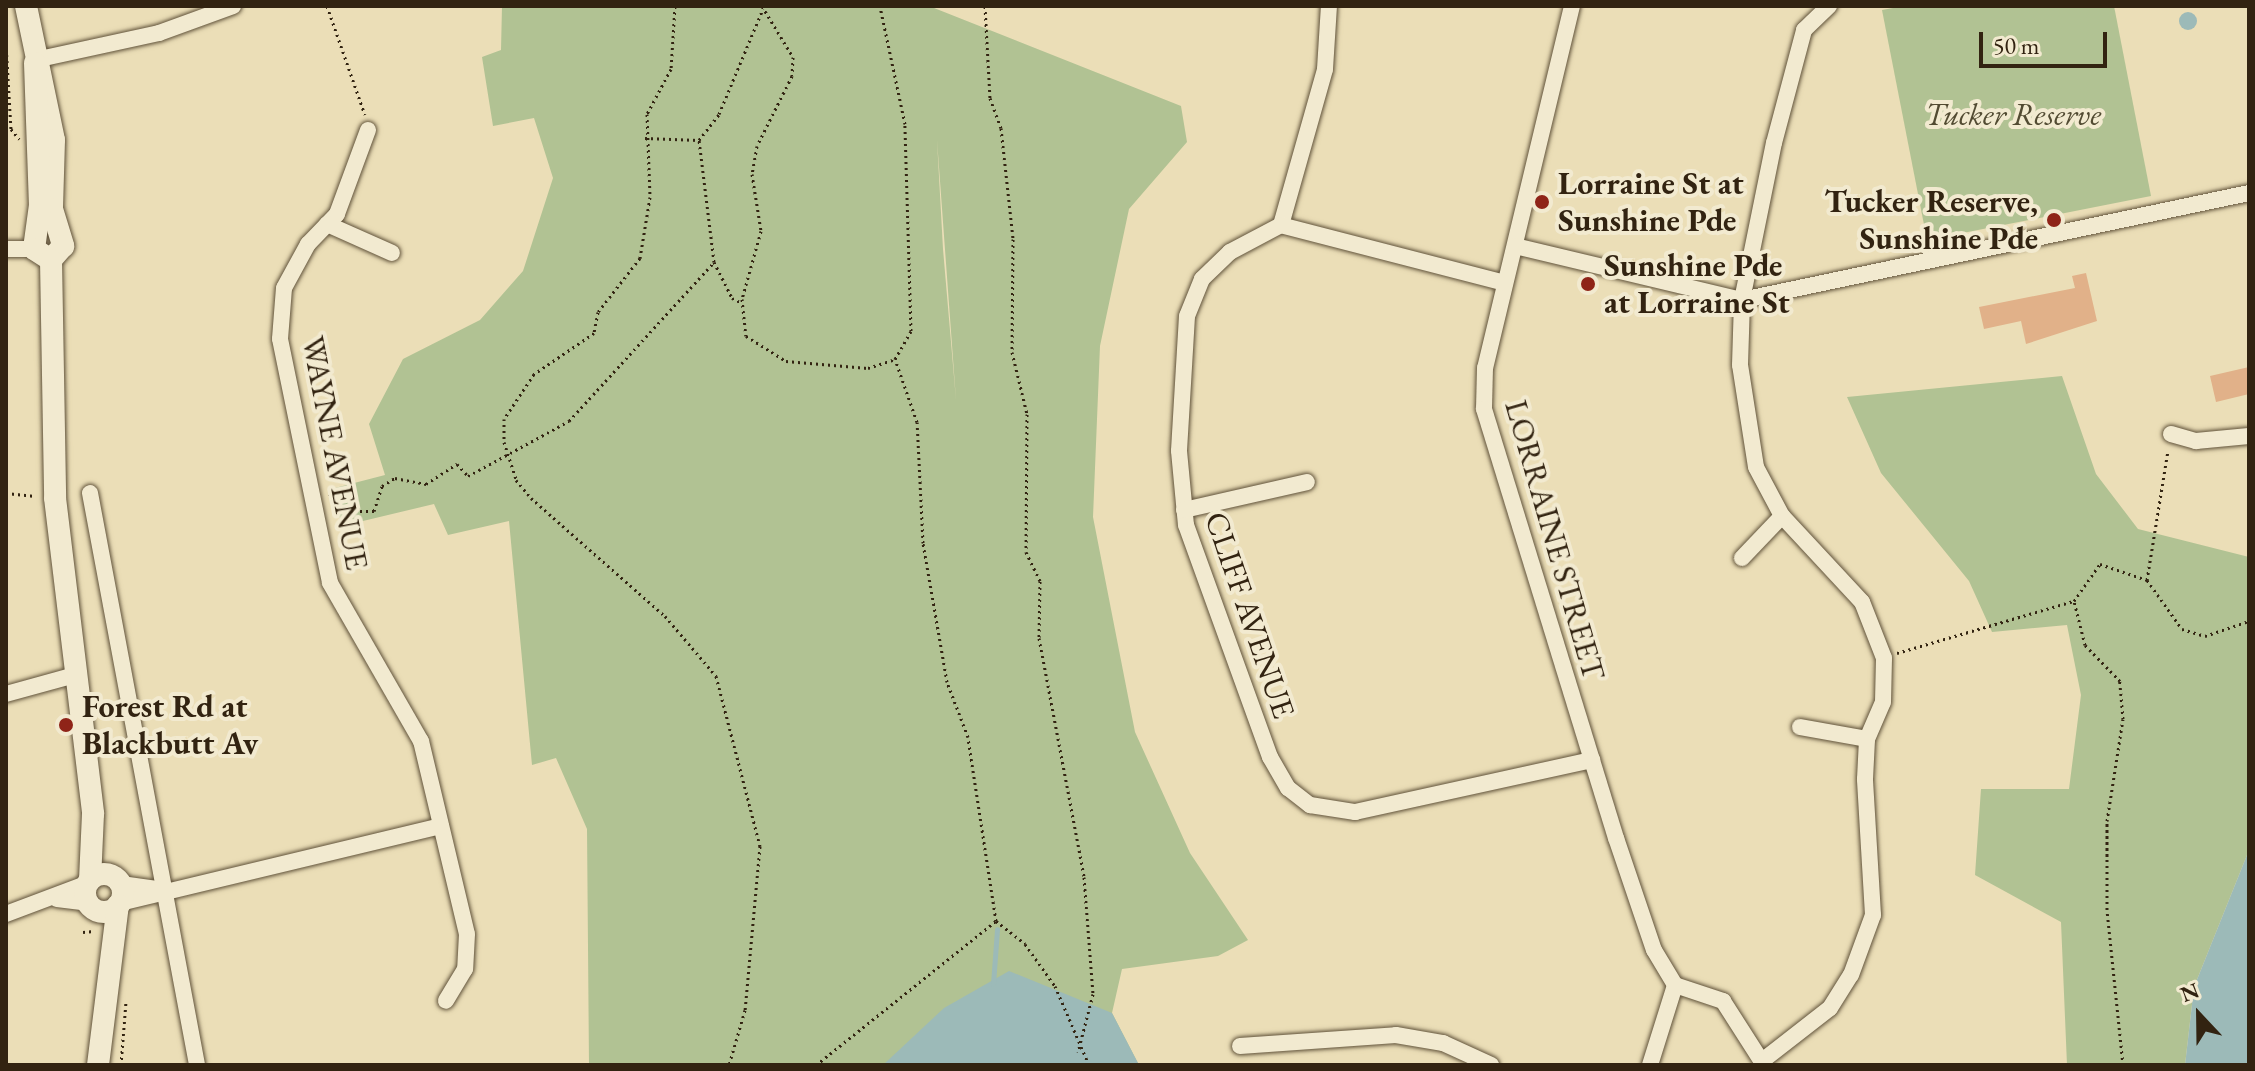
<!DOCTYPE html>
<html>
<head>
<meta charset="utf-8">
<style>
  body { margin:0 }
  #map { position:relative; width:2255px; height:1071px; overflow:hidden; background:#ebdeb7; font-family:"EB Garamond",serif }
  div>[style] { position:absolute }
  .green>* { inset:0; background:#b1c293 }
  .water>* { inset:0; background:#9cbab8 }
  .round { border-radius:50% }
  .stream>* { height:5px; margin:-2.5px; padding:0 2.5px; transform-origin:2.5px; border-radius:2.5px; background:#9cbab8 }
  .building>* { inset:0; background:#e1b189 }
  .path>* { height:3px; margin-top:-1.5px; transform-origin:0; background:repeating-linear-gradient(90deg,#322311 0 2px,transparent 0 6px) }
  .roads { filter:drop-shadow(0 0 2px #60523a) drop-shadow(0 0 2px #60523a) }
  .street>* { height:16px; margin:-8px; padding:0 8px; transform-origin:8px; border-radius:8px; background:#f2ead0 }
  .secondary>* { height:22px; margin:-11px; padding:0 11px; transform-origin:11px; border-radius:11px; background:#f2ead0 }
  .secondary>.ring { margin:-11px; padding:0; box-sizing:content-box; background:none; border:22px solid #f2ead0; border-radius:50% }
  .dots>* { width:22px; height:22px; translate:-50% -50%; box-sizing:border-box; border:4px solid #f2ead0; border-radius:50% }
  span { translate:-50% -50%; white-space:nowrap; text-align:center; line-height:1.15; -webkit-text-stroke:8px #f2ead0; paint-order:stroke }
  .park-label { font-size:32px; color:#524b32; font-style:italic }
  .poi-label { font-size:32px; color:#322311; font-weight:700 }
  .left { translate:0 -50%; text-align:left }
  .right { translate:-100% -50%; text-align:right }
  .street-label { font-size:32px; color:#322311 }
  .frame { position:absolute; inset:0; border:8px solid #322311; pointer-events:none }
  .north { position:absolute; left:2159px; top:975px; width:80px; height:80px; -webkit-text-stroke:6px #f2ead0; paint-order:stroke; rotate:338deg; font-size:22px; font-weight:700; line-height:32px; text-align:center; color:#322311 }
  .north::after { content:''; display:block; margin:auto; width:28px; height:36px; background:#322311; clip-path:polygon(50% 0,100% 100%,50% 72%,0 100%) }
  .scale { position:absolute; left:1979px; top:32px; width:128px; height:36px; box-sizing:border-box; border:4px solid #322311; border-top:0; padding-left:10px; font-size:24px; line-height:28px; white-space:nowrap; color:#322311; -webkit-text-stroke:6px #f2ead0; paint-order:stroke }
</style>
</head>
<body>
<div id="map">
  <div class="green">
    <div style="clip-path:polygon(evenodd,502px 6px,929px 6px,1181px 106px,1187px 142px,1129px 209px,1100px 346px,1093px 517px,1135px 732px,1190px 853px,1248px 940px,1218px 956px,1122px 969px,1112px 1013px,1139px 1065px,589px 1065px,587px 829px,556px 758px,532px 765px,509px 521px,448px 535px,434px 504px,342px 526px,331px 489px,385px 475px,369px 424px,403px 359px,480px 320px,523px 271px,553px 178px,534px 118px,493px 126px,482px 57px,501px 50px,502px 6px,937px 140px,956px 400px,943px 249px,937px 140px)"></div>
    <div style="clip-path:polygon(1904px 6px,2114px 6px,2151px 196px,1927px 240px,1882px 10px)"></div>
    <div style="clip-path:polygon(2062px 376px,2096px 474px,2138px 529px,2249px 557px,2249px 850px,2194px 987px,2185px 1065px,2067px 1065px,2061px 922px,1975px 875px,1981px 789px,2069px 789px,2081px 695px,2067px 625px,1992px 632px,1969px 581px,1881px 473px,1847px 397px)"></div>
  </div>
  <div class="water">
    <div class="round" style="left:2179px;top:12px;width:18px;height:18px"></div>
    <div style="clip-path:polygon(2249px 850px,2249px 1065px,2185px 1065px,2194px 987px)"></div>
    <div style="clip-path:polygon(1009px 971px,1112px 1013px,1139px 1065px,883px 1065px,944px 1008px)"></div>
  </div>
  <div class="stream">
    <div style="left:993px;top:984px;width:55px;rotate:-85.8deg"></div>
  </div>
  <div class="building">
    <div style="clip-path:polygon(2086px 273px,2097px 321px,2026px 344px,2021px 321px,1984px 329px,1979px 307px,2075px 288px,2072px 276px)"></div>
    <div style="clip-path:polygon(2249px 367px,2249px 394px,2216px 402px,2210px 376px)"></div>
  </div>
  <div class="path">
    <div style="left:327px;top:6px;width:115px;rotate:70.8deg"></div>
    <div style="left:675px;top:6px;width:63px;rotate:93.6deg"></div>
    <div style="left:671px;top:69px;width:51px;rotate:118.1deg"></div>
    <div style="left:647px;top:114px;width:83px;rotate:87.9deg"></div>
    <div style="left:650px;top:197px;width:62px;rotate:99.3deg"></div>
    <div style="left:640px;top:258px;width:68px;rotate:127.9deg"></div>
    <div style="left:598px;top:312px;width:21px;rotate:101deg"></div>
    <div style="left:594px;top:333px;width:73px;rotate:145.7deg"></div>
    <div style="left:534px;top:374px;width:54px;rotate:123.7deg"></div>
    <div style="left:504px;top:419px;width:23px;rotate:90deg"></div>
    <div style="left:504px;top:442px;width:40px;rotate:72deg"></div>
    <div style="left:516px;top:480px;width:23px;rotate:50deg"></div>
    <div style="left:531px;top:498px;width:179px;rotate:41.4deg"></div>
    <div style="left:665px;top:616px;width:79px;rotate:49.6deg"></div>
    <div style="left:716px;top:676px;width:176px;rotate:75.5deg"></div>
    <div style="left:760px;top:846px;width:165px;rotate:95.2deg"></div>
    <div style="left:745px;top:1010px;width:57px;rotate:106.2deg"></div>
    <div style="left:762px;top:6px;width:60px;rotate:58.7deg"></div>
    <div style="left:793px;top:57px;width:19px;rotate:93deg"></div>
    <div style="left:792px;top:76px;width:78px;rotate:116.6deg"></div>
    <div style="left:757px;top:146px;width:28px;rotate:100deg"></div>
    <div style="left:752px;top:174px;width:58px;rotate:81deg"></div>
    <div style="left:761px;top:231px;width:71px;rotate:105.6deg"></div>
    <div style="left:742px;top:299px;width:37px;rotate:84deg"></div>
    <div style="left:746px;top:336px;width:47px;rotate:32deg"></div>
    <div style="left:786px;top:361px;width:82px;rotate:4.9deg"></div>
    <div style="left:868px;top:368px;width:28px;rotate:-18deg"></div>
    <div style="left:895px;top:359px;width:32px;rotate:-60deg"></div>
    <div style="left:911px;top:331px;width:207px;rotate:-91.7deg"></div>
    <div style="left:905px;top:124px;width:121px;rotate:-102deg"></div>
    <div style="left:985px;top:6px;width:92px;rotate:86.9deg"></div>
    <div style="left:990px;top:98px;width:32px;rotate:70deg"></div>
    <div style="left:1001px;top:128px;width:112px;rotate:83.8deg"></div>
    <div style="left:1013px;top:239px;width:113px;rotate:90.5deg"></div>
    <div style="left:1012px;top:352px;width:64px;rotate:76.4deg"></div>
    <div style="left:1027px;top:414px;width:138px;rotate:90.4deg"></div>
    <div style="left:1026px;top:552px;width:32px;rotate:64deg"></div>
    <div style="left:1040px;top:581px;width:57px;rotate:91deg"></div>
    <div style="left:1039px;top:638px;width:243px;rotate:79.3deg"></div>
    <div style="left:1084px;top:877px;width:117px;rotate:85.6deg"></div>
    <div style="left:1093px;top:994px;width:60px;rotate:104.5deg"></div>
    <div style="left:6px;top:43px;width:86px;rotate:86.7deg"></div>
    <div style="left:11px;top:129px;width:13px;rotate:51deg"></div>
    <div style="left:645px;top:138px;width:54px;rotate:2.1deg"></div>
    <div style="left:714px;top:262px;width:40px;rotate:63.4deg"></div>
    <div style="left:732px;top:298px;width:11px;rotate:27deg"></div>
    <div style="left:6px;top:493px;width:27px;rotate:6deg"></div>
    <div style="left:329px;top:496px;width:16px;rotate:-30deg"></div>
    <div style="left:343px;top:488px;width:29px;rotate:54deg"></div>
    <div style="left:360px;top:511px;width:14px"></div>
    <div style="left:374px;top:511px;width:26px;rotate:-72deg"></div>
    <div style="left:382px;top:486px;width:15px;rotate:-32deg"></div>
    <div style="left:395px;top:478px;width:32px;rotate:11deg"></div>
    <div style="left:426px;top:484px;width:37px;rotate:-33deg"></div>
    <div style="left:457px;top:464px;width:16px;rotate:47deg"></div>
    <div style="left:468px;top:476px;width:115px;rotate:-28.6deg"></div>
    <div style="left:569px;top:421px;width:215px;rotate:-47.6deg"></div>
    <div style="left:714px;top:262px;width:123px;rotate:-97deg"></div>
    <div style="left:699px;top:140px;width:33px;rotate:-52deg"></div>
    <div style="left:719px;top:114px;width:114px;rotate:-67.3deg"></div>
    <div style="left:2147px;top:580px;width:132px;rotate:-80.8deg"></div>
    <div style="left:1897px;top:653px;width:184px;rotate:-16.4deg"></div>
    <div style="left:996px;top:921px;width:37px;rotate:38deg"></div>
    <div style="left:1025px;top:944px;width:52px;rotate:54.5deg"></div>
    <div style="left:1055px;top:986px;width:86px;rotate:66.7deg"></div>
    <div style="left:83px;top:932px;width:11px;rotate:-5deg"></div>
    <div style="left:121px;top:1065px;width:63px;rotate:-85.5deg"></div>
    <div style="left:816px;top:1065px;width:231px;rotate:-38.7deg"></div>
    <div style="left:996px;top:921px;width:186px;rotate:-98.7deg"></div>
    <div style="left:968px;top:737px;width:59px;rotate:-110.9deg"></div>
    <div style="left:947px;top:682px;width:141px;rotate:-99.8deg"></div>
    <div style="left:923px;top:543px;width:121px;rotate:-92.8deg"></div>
    <div style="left:917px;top:422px;width:67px;rotate:-109.2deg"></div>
    <div style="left:2123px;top:1065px;width:156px;rotate:-95.9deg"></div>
    <div style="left:2107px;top:910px;width:89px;rotate:-90deg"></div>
    <div style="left:2107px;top:821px;width:103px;rotate:-81.1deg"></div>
    <div style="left:2123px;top:719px;width:38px;rotate:-95deg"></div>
    <div style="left:2120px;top:681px;width:50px;rotate:-134.2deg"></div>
    <div style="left:2085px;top:645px;width:45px;rotate:-104deg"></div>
    <div style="left:2074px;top:601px;width:45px;rotate:-54.9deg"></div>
    <div style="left:2100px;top:564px;width:50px;rotate:18.8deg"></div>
    <div style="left:2147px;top:580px;width:60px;rotate:54.5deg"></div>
    <div style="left:2182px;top:629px;width:24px;rotate:17deg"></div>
    <div style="left:2205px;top:636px;width:46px;rotate:-18.8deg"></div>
  </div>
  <div class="roads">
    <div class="street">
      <div style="left:1572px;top:6px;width:372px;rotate:103.5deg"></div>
      <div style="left:1485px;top:368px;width:41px;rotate:91.4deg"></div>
      <div style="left:1484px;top:409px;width:449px;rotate:72.9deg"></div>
      <div style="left:1616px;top:838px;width:118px;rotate:71.3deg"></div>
      <div style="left:1654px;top:950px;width:41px;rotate:59deg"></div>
      <div style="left:35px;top:60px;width:127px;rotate:-12.3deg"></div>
      <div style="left:159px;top:33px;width:79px;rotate:-20deg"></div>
      <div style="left:368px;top:130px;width:90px;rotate:110.3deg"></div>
      <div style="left:337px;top:214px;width:42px;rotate:134deg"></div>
      <div style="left:308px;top:244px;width:50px;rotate:118.6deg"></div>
      <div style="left:284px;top:288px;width:51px;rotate:94.5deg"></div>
      <div style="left:280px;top:339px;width:249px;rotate:78.4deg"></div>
      <div style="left:330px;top:583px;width:182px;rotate:60.1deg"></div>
      <div style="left:421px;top:741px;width:198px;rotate:76.6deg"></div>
      <div style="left:467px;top:934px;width:35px;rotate:93deg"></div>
      <div style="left:465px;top:969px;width:37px;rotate:121deg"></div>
      <div style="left:327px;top:224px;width:71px;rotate:24deg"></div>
      <div style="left:1281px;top:225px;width:162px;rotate:-74.2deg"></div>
      <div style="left:1325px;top:69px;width:63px;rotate:-86.4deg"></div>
      <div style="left:1515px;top:246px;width:233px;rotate:13.4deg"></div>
      <div style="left:1742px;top:300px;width:518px;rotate:-11.92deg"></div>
      <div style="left:6px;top:249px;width:28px"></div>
      <div style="left:1505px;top:283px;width:231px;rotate:-165.5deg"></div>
      <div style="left:1281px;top:225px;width:58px;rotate:152.1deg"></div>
      <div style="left:1230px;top:252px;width:39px;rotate:136deg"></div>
      <div style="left:1202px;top:279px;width:40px;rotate:112deg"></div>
      <div style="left:1187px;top:316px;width:135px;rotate:93.4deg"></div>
      <div style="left:1179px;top:451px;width:74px;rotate:84.6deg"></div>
      <div style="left:1186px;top:525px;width:247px;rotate:70.1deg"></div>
      <div style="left:1270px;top:757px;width:36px;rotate:60deg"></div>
      <div style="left:1288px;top:788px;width:28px;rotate:38deg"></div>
      <div style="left:1310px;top:805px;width:46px;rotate:8.8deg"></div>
      <div style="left:1355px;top:812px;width:243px;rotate:-12.4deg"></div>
      <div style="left:2171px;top:434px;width:26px;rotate:16deg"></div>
      <div style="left:2196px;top:441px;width:53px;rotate:-5.4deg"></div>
      <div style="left:90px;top:493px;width:582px;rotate:79.4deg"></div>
      <div style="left:1184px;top:510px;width:126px;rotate:-12.8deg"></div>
      <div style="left:1742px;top:558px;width:58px;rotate:-46.4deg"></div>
      <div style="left:6px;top:694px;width:72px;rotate:-15.4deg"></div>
      <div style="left:1800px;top:727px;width:68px;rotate:10.2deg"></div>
      <div style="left:121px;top:884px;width:36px;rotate:8deg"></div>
      <div style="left:57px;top:899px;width:31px;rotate:7deg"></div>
      <div style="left:120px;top:903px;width:330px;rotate:-13.5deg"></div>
      <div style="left:6px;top:914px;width:88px;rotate:-20.7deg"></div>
      <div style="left:1675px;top:985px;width:51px;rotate:18.4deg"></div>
      <div style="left:1723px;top:1001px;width:76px;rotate:57.4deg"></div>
      <div style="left:1240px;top:1046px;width:156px;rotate:-4deg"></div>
      <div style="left:1396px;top:1035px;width:48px;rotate:9.7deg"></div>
      <div style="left:1443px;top:1043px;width:53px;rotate:24.6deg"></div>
      <div style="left:1762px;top:1061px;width:86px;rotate:-37.9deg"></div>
      <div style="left:1830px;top:1008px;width:39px;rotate:-58deg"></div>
      <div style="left:1851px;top:975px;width:64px;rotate:-69.9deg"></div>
      <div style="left:1873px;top:915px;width:136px;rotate:-93.4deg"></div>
      <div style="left:1865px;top:779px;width:40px;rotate:-87.1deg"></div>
      <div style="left:1867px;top:739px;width:40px;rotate:-66.6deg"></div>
      <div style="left:1883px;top:702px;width:44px;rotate:-88.7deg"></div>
      <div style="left:1884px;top:658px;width:60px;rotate:-111.4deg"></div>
      <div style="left:1862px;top:602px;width:117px;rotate:-132.9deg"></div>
      <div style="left:1782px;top:516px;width:55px;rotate:-118deg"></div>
      <div style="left:1756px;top:467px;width:103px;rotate:-98.9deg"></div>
      <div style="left:1740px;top:365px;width:65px;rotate:-88.2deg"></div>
      <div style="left:1742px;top:300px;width:160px;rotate:-78.5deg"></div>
      <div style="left:1774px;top:143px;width:117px;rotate:-75.1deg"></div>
      <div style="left:1804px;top:30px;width:35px;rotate:-44deg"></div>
      <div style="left:1650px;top:1065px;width:84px;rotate:-72.6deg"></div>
    </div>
    <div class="secondary">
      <div style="left:26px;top:6px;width:137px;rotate:78.2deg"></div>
      <div style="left:54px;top:140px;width:69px;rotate:91.7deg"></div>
      <div style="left:52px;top:209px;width:39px;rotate:73deg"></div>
      <div style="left:63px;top:246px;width:18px;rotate:131deg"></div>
      <div style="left:35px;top:63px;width:142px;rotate:88deg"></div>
      <div style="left:40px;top:205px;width:44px;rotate:97.8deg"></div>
      <div style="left:34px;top:249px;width:20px;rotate:33deg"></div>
      <div style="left:51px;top:260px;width:238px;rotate:89deg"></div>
      <div style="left:55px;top:498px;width:318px;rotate:83.1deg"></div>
      <div style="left:93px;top:814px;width:66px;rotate:92.6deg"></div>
      <div class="ring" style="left:85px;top:874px;width:16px;height:16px"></div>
      <div style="left:98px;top:1065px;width:161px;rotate:-82.9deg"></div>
    </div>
  </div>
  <div class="dots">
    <div style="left:1542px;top:202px;background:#8f2418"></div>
    <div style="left:2054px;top:220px;background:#8f2418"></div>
    <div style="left:1588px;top:284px;background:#8f2418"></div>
    <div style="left:66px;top:725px;background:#8f2418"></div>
  </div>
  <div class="park-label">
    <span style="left:2013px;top:114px">Tucker Reserve</span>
  </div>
  <div class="poi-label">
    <span class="left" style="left:1558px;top:202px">Lorraine St at<br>Sunshine Pde</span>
    <span class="right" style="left:2038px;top:220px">Tucker Reserve,<br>Sunshine Pde</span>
    <span class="left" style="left:1604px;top:284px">Sunshine Pde<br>at Lorraine St</span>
    <span class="left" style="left:82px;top:725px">Forest Rd at<br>Blackbutt Av</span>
  </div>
  <div class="street-label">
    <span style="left:335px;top:453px;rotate:79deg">WAYNE AVENUE</span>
    <span style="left:1555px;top:540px;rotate:74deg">LORRAINE STREET</span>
    <span style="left:1250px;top:615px;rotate:71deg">CLIFF AVENUE</span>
  </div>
  <div class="frame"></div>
  <div class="north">N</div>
  <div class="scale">50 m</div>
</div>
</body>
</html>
